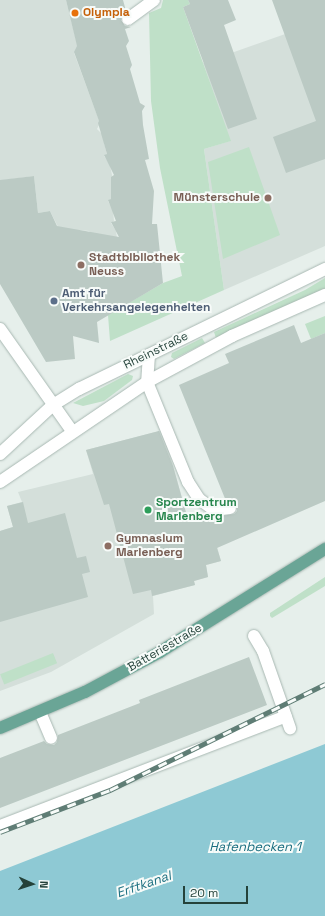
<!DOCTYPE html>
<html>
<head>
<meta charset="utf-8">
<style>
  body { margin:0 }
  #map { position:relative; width:325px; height:916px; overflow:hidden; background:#e6efeb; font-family:"Space Grotesk",sans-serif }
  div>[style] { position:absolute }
  .built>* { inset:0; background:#d4dfda }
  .green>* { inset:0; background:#bfe0c8; transform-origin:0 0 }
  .water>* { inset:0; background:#8ec9d4 }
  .building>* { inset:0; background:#bbcac4 }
  .roads { filter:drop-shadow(0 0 1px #a8b8b2) drop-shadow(0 0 1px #a8b8b2) }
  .minor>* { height:12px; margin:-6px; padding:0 6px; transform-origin:6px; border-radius:6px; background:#fff }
  .major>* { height:12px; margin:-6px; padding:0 6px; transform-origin:6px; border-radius:6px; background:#6aa596 }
  .rail>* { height:4.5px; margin-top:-2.25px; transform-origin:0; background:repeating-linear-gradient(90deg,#f7fbf9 0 9px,#5f7d75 0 18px); box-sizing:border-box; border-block:1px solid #5f7d75 }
  .dots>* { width:11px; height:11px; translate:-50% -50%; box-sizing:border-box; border:2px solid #f7fbf9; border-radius:50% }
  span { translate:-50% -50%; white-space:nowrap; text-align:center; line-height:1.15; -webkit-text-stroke:4px #f7fbf9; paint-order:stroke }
  .food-label { font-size:12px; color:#c56008; font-weight:700 }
  .left { translate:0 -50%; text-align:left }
  .education-label { font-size:12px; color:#785e54; font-weight:700 }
  .right { translate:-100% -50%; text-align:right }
  .service-label { font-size:12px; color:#4e5e75; font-weight:700 }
  .street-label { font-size:12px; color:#24423a }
  .leisure-label { font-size:12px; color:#27864d; font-weight:700 }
  .water-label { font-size:13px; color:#1c6f80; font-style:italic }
  .north { position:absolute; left:12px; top:864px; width:40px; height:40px; -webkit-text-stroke:3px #f7fbf9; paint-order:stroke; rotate:93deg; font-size:11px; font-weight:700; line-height:16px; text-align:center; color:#24423a }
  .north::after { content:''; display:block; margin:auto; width:14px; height:18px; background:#24423a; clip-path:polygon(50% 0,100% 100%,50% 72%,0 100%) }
  .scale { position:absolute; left:183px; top:886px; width:65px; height:18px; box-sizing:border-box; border:2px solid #24423a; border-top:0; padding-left:5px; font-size:12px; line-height:14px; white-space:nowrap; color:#24423a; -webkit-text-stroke:3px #f7fbf9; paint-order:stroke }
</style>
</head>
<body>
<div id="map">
  <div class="built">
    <div style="clip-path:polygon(0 0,66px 0,78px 48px,74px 53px,100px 123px,97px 129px,109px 141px,104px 143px,107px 154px,104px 156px,110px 165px,114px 185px,111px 199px,108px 201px,113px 211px,114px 221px,111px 223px,116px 231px,118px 246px,101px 247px,89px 231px,80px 230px,78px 238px,59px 229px,50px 211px,38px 213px,34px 176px,4px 180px,0 185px)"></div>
    <div style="clip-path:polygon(325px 20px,325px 246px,224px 290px,204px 149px,230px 141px,203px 63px)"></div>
    <div style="clip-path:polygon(163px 430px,188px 519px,208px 514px,221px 561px,206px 565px,208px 577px,194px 581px,195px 585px,153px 596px,154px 614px,51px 672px,0 691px,0 531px,13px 527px,7px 506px,22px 502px,18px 492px,93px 474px,86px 450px)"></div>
  </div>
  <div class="green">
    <div style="clip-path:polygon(163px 0,188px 0,190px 4px,183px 7px,231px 141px,204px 149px,224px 290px,110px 341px,108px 315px,163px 283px,182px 276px,160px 168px,151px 101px,149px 13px,161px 8px)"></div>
    <div style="clip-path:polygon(249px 147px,280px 235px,223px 259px,208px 162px)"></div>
    <div style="clip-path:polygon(325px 278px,325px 289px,216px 338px,214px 332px,305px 290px)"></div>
    <div style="clip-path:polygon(325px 316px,325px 333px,311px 339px,305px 324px)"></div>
    <div style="clip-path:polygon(202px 338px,205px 343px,174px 359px,171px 357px,172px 353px)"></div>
    <div style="clip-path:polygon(128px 374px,133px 376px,132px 380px,104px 401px,83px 406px,73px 403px)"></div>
    <div style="clip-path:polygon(325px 577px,325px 586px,272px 618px,270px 616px,270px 613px)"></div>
    <div style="left:53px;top:653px;width:11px;height:57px;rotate:68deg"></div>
  </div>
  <div class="water">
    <div style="clip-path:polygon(325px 744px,325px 916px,0 916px,0 871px)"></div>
  </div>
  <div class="building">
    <div style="clip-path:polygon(66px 0,123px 0,126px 11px,121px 20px,125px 26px,131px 27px,125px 29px,129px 41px,126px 46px,132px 65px,130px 69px,140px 103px,145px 106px,142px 111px,143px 125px,149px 159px,145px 160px,154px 191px,152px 224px,157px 224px,163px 283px,97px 322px,99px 343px,73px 336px,75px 359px,46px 362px,0 284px,0 180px,34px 176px,38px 213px,50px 211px,57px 226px,119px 237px,111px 222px,116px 221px,108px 200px,111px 199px,111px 177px,114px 175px,104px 155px,107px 154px,98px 123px,99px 121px,74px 52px,77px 46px)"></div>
    <div style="clip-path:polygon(188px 0,228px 0,236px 20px,224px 25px,257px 119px,228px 129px,183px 7px,190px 4px)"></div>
    <div style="clip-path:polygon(272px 0,325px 0,325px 159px,286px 173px,273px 137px,316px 121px)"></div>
    <div style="clip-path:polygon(294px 325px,301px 343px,325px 333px,325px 501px,217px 548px,221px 561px,206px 565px,208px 577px,194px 581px,195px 585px,152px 596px,151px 590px,133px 594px,109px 504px,104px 505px,86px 450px,159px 431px,173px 466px,188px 520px,207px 514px,215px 517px,234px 514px,237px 511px,236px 504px,226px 501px,179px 385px,229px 363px,225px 354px)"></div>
    <div style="clip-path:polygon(23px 502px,28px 523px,65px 513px,77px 558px,86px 556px,90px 572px,82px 574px,88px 597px,0 622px,0 531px,13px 527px,7px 506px)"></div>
    <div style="clip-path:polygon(249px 657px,267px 705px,0 808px,0 758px,44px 741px,47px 744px,54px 745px,57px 742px,58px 735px,140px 703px,139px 700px)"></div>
  </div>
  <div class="roads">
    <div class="minor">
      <div style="left:128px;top:19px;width:32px;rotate:-36deg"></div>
      <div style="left:0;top:329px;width:125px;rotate:54.8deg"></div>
      <div style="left:149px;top:355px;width:27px;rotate:94deg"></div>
      <div style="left:147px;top:382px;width:108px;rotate:67.7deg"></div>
      <div style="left:188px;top:482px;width:20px;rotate:57deg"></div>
      <div style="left:199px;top:499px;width:19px;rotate:36deg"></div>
      <div style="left:214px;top:510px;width:16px;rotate:-7deg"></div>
      <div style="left:0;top:454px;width:72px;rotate:-42.8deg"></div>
      <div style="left:53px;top:405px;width:31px;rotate:-32deg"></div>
      <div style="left:79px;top:389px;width:274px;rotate:-26deg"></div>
      <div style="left:0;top:482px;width:178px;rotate:-34.2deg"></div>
      <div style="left:147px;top:382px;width:97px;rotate:-28.4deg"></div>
      <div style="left:232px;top:336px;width:102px;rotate:-23.8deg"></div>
      <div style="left:254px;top:636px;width:17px;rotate:59deg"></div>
      <div style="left:263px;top:651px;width:82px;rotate:70.7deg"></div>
      <div style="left:40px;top:712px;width:28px;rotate:67deg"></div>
      <div style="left:0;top:826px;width:306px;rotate:-21deg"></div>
    </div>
    <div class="major">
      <div style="left:0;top:728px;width:92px;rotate:-23deg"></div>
      <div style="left:85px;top:692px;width:85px;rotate:-28.1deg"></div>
      <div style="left:160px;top:652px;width:195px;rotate:-32deg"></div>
    </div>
  </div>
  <div class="rail">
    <div style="left:0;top:832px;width:118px;rotate:-20.9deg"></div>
    <div style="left:110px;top:790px;width:240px;rotate:-26.2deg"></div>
  </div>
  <div class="dots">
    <div style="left:75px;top:13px;background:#e8710a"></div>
    <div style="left:268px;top:198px;background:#8d6e63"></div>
    <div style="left:81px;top:265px;background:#8d6e63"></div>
    <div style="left:54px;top:301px;background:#5c6f8a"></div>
    <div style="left:148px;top:510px;background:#2e9e5b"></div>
    <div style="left:108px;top:546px;background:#8d6e63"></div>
  </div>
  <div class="food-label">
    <span class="left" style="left:83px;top:13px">Olympia</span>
  </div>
  <div class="education-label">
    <span class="right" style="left:260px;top:198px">Münsterschule</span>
    <span class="left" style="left:89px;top:265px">Stadtbibliothek<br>Neuss</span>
    <span class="left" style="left:116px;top:546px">Gymnasium<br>Marienberg</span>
  </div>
  <div class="service-label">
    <span class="left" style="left:62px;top:301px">Amt für<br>Verkehrsangelegenheiten</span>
  </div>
  <div class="street-label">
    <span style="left:156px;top:351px;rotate:-26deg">Rheinstraße</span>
    <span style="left:165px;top:648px;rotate:-30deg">Batteriestraße</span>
  </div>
  <div class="leisure-label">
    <span class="left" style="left:156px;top:510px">Sportzentrum<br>Marienberg</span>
  </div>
  <div class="water-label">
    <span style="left:255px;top:847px">Hafenbecken 1</span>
    <span style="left:144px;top:885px;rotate:-19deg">Erftkanal</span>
  </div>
  <div class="north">N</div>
  <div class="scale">20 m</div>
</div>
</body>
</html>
